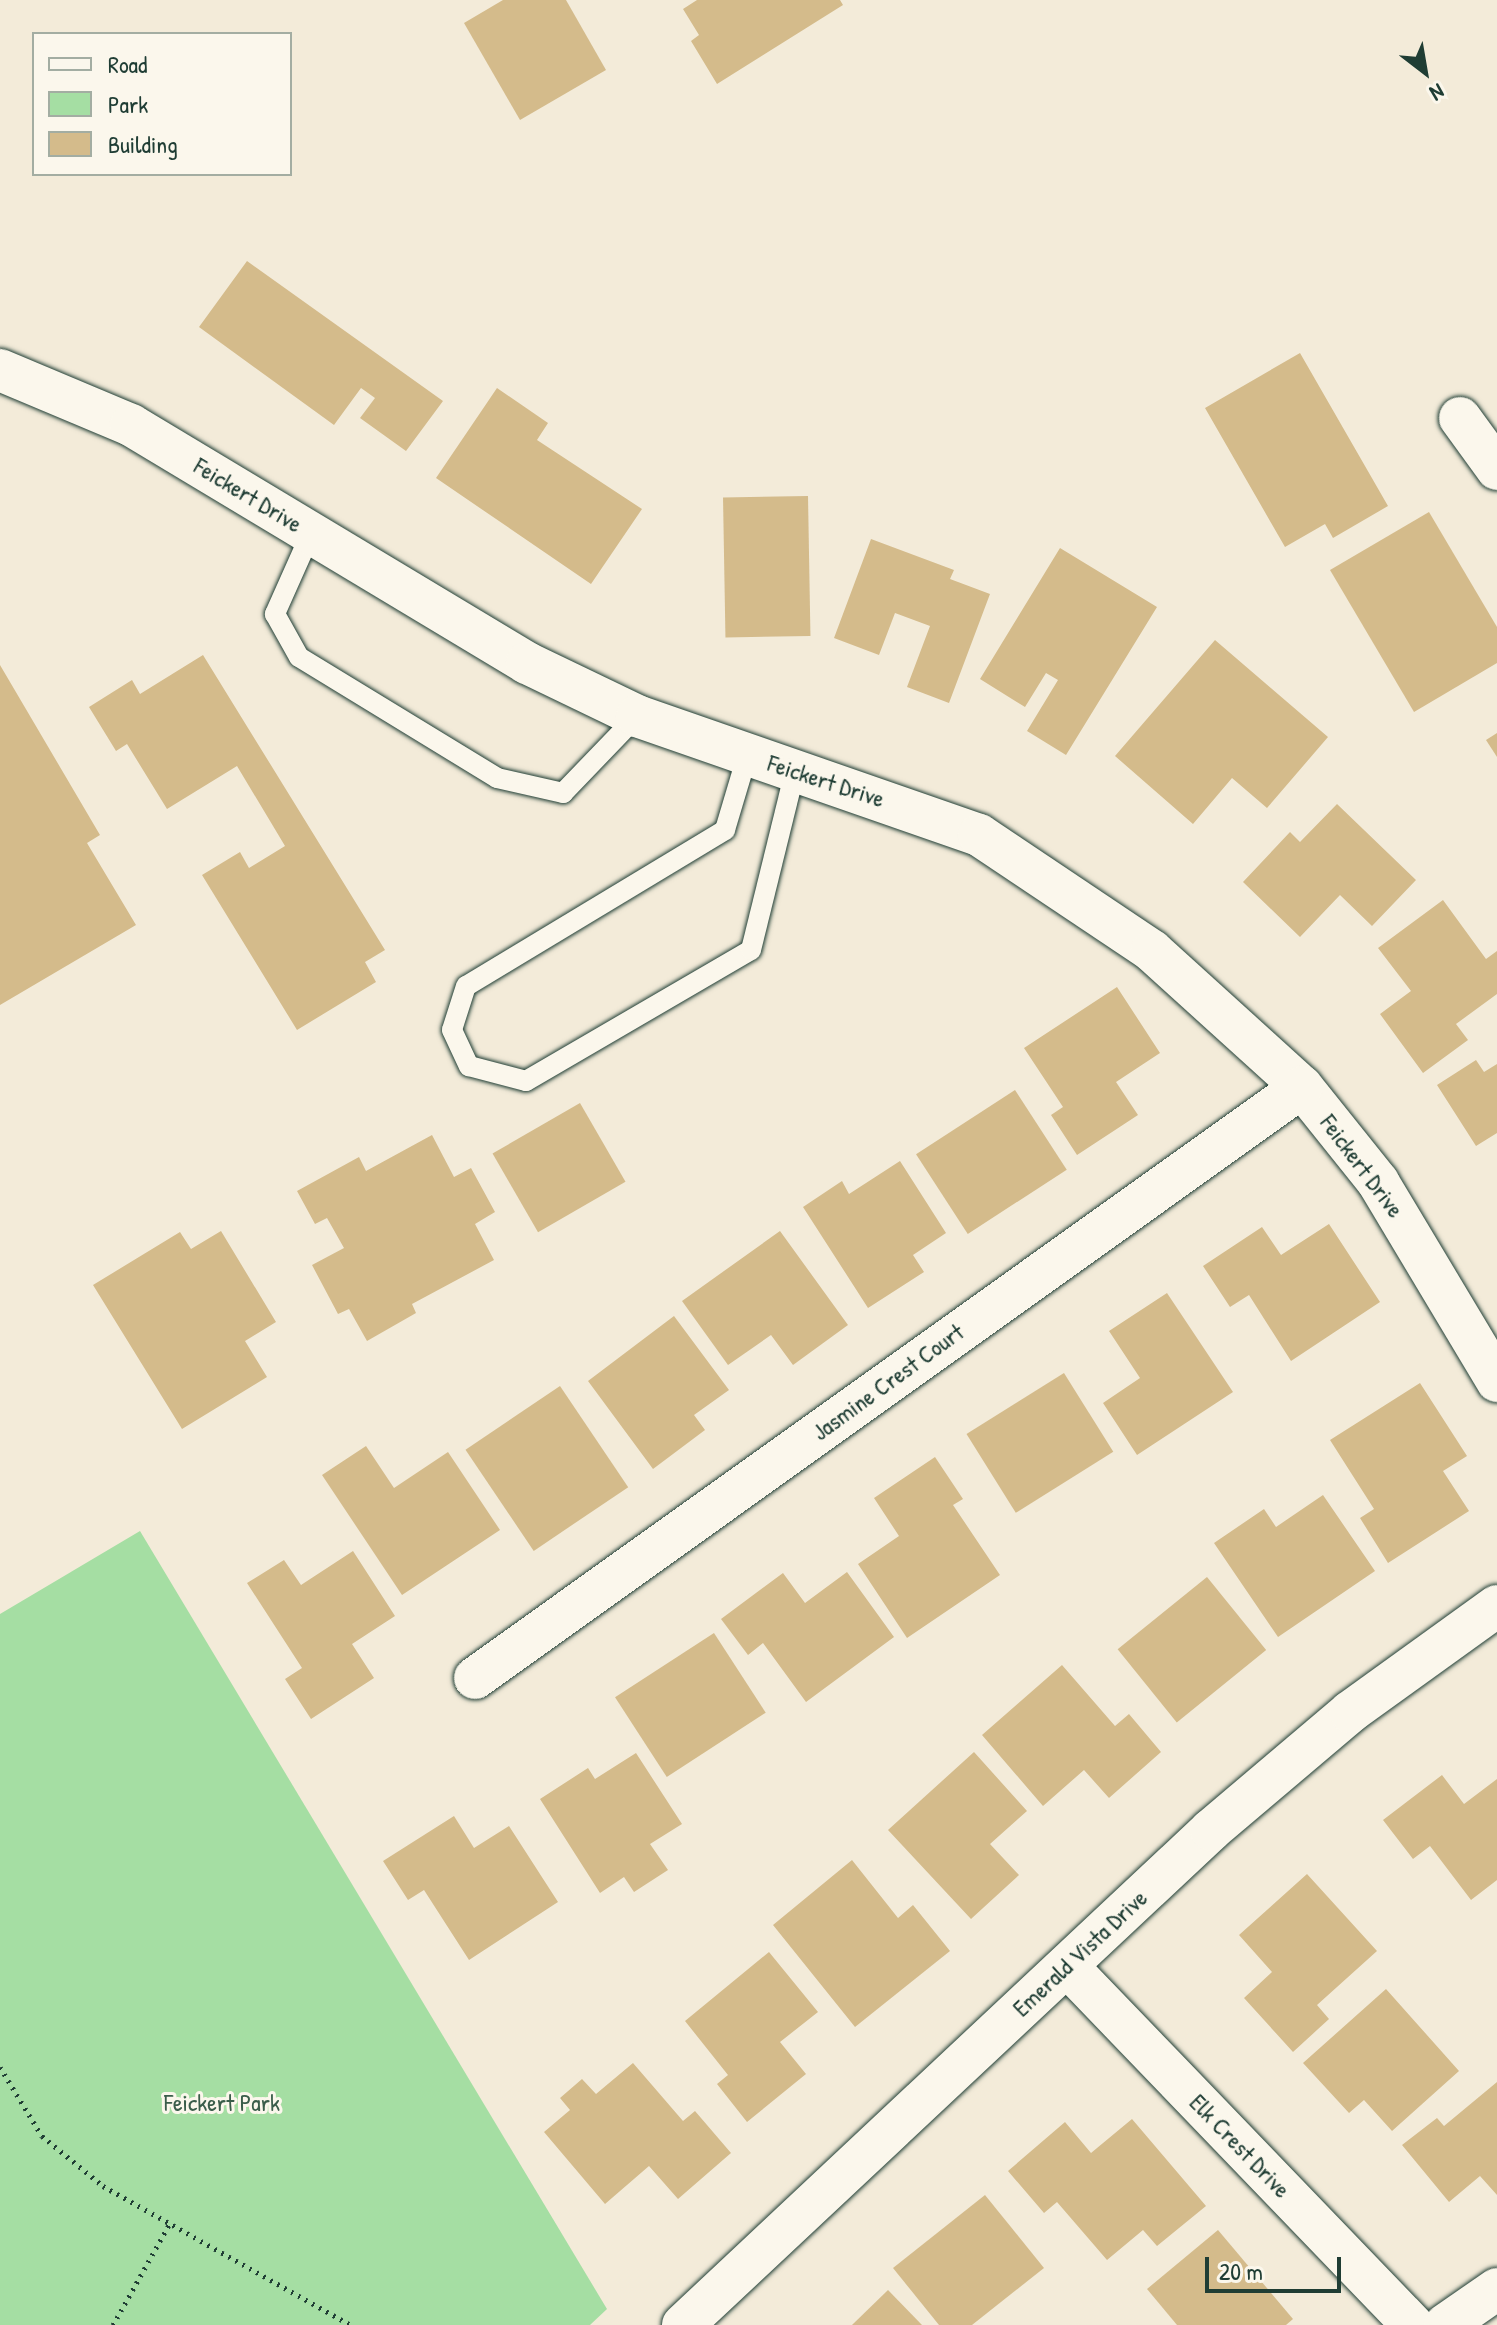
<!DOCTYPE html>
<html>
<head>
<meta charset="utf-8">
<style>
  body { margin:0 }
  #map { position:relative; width:1497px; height:2325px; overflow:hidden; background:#f3ebd9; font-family:"Patrick Hand",sans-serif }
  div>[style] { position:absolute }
  .green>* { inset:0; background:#a5dea3 }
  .building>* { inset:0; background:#d4bb8b; transform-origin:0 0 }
  .path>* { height:5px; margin-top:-2.5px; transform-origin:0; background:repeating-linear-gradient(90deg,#1f3d34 0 2px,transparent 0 8px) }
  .roads { filter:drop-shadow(0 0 2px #1f3d34) drop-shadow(0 0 2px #1f3d34) }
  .service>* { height:20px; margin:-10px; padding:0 10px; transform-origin:10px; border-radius:10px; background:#fbf7ec }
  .minor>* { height:42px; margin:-21px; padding:0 21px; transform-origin:21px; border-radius:21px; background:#fbf7ec }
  span { translate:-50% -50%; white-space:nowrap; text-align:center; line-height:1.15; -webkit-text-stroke:6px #fbf7ec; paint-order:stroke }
  .street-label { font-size:24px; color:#1f3d34 }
  .park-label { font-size:24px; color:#3a5d4a }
  .legend { position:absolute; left:32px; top:32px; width:260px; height:144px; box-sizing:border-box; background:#fbf7ec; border:2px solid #a3ada2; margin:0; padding:10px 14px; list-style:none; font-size:24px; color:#1f3d34 }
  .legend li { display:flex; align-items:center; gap:16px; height:40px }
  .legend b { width:40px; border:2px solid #a3ada2 }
  .north { position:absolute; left:1385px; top:32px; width:80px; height:80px; -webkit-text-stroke:6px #fbf7ec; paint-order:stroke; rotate:149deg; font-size:22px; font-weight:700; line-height:32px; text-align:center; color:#1f3d34 }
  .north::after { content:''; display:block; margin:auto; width:28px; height:36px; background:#1f3d34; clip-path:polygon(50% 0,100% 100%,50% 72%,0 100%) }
  .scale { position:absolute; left:1205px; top:2257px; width:136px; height:36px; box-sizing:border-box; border:4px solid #1f3d34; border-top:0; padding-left:10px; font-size:24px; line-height:28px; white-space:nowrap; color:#1f3d34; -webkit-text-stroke:6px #fbf7ec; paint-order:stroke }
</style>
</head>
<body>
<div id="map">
  <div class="green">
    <div style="clip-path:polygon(140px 1531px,607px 2309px,590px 2325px,0 2325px,0 1614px)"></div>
  </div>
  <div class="building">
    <div style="clip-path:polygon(503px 0,566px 0,606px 70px,520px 120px,464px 23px)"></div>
    <div style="clip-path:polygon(697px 0,840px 0,843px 5px,717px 84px,691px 41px,699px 35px,683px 9px)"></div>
    <div style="clip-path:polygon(247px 261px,443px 401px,406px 451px,360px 418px,375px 398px,361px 388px,334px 425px,199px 327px)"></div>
    <div style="clip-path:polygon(1300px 353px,1388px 506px,1333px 538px,1325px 524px,1285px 547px,1205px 408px)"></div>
    <div style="clip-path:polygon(497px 388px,548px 423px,537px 440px,642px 509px,591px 584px,436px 478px)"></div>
    <div style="left:808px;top:496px;width:140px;height:85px;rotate:89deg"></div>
    <div style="clip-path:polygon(1429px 512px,1497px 627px,1497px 663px,1414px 712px,1330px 570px)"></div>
    <div style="clip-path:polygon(871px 539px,954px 570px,950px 579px,990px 594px,949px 703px,907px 687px,930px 626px,895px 613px,879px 655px,834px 638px)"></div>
    <div style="clip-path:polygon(1060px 548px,1157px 607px,1066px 755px,1027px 731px,1058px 680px,1046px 673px,1025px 707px,980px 679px)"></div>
    <div style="clip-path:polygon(1215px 640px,1328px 737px,1267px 808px,1232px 778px,1193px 824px,1115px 756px)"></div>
    <div style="clip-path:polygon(203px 655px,385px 950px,365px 962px,376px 982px,297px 1030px,202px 875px,240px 852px,249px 868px,285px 846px,237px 766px,167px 809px,127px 744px,116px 751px,89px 707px,132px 680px,140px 694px)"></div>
    <div style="clip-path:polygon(0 665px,100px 835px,87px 843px,136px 925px,0 1005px)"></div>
    <div style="clip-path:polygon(1497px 733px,1497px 757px,1486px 740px)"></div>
    <div style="clip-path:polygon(1337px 804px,1416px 880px,1372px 926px,1340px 895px,1300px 937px,1243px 882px,1290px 832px,1300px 842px)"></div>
    <div style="clip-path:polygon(1443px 900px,1486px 959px,1497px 951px,1497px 994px,1456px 1024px,1468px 1040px,1423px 1073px,1380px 1014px,1411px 991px,1378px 948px)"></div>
    <div style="clip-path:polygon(1117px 987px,1160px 1053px,1116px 1082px,1138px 1115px,1077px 1155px,1051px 1115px,1063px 1107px,1024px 1048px)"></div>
    <div style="clip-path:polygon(1476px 1060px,1484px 1072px,1497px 1064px,1497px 1133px,1476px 1146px,1437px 1085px)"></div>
    <div style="left:1015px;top:1090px;width:95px;height:118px;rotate:57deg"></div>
    <div style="left:580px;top:1103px;width:91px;height:101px;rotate:60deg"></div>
    <div style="clip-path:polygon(432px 1135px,454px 1177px,471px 1168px,495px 1212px,475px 1224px,494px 1260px,412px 1304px,416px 1313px,367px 1341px,349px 1309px,338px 1314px,312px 1265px,344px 1248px,327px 1218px,315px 1224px,297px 1191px,359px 1157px,366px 1171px)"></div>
    <div style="clip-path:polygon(900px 1161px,946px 1233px,913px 1255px,924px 1272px,868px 1308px,803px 1207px,842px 1181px,849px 1194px)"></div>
    <div style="clip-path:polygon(1329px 1224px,1380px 1302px,1291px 1361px,1249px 1295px,1230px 1307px,1203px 1266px,1262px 1227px,1281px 1255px)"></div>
    <div style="clip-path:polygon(221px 1231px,276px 1322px,245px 1341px,267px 1377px,182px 1429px,93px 1285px,180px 1232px,191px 1249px)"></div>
    <div style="clip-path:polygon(780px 1231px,848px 1325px,793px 1365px,771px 1335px,728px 1365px,682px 1301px)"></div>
    <div style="clip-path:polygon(1167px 1293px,1233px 1392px,1137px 1455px,1103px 1403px,1140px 1378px,1109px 1331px)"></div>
    <div style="clip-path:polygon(674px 1316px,729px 1390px,694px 1415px,705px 1430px,653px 1469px,588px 1381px)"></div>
    <div style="left:1064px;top:1373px;width:93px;height:115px;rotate:58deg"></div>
    <div style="clip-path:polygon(1420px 1383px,1467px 1456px,1443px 1471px,1469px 1511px,1388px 1563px,1360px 1518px,1374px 1509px,1330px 1440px)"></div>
    <div style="left:560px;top:1386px;width:122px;height:114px;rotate:56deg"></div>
    <div style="clip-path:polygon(366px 1446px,394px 1488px,448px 1452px,500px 1530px,402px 1595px,322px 1475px)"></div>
    <div style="clip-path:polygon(935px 1457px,963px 1499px,953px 1505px,1000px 1575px,907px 1638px,858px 1564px,899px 1536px,874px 1498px)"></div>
    <div style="clip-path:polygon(1323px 1495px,1375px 1571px,1278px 1637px,1214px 1543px,1264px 1509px,1276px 1527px)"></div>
    <div style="clip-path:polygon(353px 1551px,395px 1616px,352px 1644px,374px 1678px,311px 1719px,285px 1679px,302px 1668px,247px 1583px,284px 1560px,301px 1585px)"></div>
    <div style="clip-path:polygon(847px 1572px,894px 1637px,806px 1702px,763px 1643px,748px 1655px,721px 1619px,783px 1573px,805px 1603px)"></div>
    <div style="left:1207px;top:1577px;width:94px;height:115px;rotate:51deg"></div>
    <div style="left:714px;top:1633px;width:95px;height:118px;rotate:57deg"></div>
    <div style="clip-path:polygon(1062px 1665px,1115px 1726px,1129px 1714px,1161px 1752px,1109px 1798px,1084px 1770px,1043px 1806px,982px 1735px)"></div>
    <div style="clip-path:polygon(974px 1752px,1027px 1811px,990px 1844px,1019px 1875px,971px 1919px,888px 1830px)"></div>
    <div style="clip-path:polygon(636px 1753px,682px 1824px,650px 1844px,668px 1870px,634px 1892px,624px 1877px,600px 1893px,540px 1799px,588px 1768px,595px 1779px)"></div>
    <div style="clip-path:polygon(1442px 1775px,1464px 1804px,1497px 1779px,1497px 1880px,1471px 1900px,1430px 1846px,1413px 1859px,1383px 1820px)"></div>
    <div style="clip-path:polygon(454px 1816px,474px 1848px,509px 1826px,558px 1902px,469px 1960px,424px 1890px,408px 1900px,383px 1861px)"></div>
    <div style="clip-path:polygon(852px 1860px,898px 1918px,913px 1905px,950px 1951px,855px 2027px,773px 1925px)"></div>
    <div style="clip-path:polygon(1307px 1874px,1377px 1951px,1317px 2005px,1329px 2019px,1293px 2052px,1244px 1998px,1272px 1972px,1239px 1935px)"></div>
    <div style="clip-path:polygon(769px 1952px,818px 2012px,780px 2042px,806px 2074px,747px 2122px,717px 2084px,728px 2075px,685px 2021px)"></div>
    <div style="clip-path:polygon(1386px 1989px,1459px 2071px,1392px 2131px,1364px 2100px,1349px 2113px,1303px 2063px)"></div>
    <div style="clip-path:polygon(633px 2063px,683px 2121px,695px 2111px,731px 2153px,678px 2199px,649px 2166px,605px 2204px,544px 2132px,570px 2110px,560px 2098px,582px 2079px,596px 2094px)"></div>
    <div style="clip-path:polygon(1497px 2082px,1497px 2195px,1480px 2176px,1449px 2202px,1402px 2145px,1437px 2118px,1444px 2126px)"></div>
    <div style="clip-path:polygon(1132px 2119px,1206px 2206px,1157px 2246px,1143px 2230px,1107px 2260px,1057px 2202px,1044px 2213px,1008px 2171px,1065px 2122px,1091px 2153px)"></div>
    <div style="clip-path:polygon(985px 2195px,1044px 2268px,972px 2325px,939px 2325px,893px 2268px)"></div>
    <div style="clip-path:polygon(1218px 2230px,1293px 2319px,1286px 2325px,1177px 2325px,1147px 2289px)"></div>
    <div style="clip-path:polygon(888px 2290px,922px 2325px,852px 2325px)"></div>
  </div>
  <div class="path">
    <div style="left:0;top:2067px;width:81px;rotate:58.7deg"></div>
    <div style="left:42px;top:2136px;width:79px;rotate:39.3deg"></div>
    <div style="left:103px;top:2186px;width:284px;rotate:29.3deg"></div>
    <div style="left:113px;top:2325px;width:117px;rotate:-60.8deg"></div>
  </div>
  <div class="roads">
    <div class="service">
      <div style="left:311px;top:533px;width:89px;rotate:114deg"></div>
      <div style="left:275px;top:614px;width:49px;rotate:60.8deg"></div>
      <div style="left:299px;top:657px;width:232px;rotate:31.4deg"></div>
      <div style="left:497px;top:778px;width:68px;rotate:12.8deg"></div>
      <div style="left:563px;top:793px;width:107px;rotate:-46.1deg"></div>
      <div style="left:747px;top:756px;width:77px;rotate:106.6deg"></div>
      <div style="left:725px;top:830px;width:302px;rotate:148.9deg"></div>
      <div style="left:466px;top:986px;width:46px;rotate:107.7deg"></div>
      <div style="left:452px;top:1030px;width:40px;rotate:65deg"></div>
      <div style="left:469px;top:1066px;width:59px;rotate:14.7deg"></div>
      <div style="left:526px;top:1081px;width:260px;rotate:-30.2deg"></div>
      <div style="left:751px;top:950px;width:184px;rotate:-76.2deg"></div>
    </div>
    <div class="minor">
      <div style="left:0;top:370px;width:142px;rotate:22.8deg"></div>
      <div style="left:131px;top:425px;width:462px;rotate:31deg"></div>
      <div style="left:527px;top:663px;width:122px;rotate:25.7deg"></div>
      <div style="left:637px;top:716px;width:362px;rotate:19.2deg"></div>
      <div style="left:979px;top:835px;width:208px;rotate:33.8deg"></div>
      <div style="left:1152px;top:951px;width:202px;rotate:42.2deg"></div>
      <div style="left:1302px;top:1087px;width:122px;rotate:51.3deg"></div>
      <div style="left:1378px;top:1182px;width:232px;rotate:59.1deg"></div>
      <div style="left:1460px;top:418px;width:63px;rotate:54deg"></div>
      <div style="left:475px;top:1678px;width:1016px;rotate:-35.55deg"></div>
      <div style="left:1067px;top:1966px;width:499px;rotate:46.1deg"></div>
      <div style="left:683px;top:2325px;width:724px;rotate:-43.15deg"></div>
      <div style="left:1211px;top:1830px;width:182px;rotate:-40.3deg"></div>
      <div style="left:1350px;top:1712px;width:181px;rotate:-35.8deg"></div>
      <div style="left:1445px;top:2325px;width:63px;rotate:-34.7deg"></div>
    </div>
  </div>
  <div class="street-label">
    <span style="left:248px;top:495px;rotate:31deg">Feickert Drive</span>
    <span style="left:826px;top:781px;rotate:18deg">Feickert Drive</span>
    <span style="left:1362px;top:1166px;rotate:53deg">Feickert Drive</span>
    <span style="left:888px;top:1382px;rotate:-36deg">Jasmine Crest Court</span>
    <span style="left:1080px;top:1953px;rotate:-43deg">Emerald Vista Drive</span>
    <span style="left:1240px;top:2146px;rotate:46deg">Elk Crest Drive</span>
  </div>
  <div class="park-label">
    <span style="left:222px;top:2103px">Feickert Park</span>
  </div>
  <ul class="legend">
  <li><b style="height:10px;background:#fbf7ec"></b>Road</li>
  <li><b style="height:22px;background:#a5dea3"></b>Park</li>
  <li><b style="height:22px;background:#d4bb8b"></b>Building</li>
  </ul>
  <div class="north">N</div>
  <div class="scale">20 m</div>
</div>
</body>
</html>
